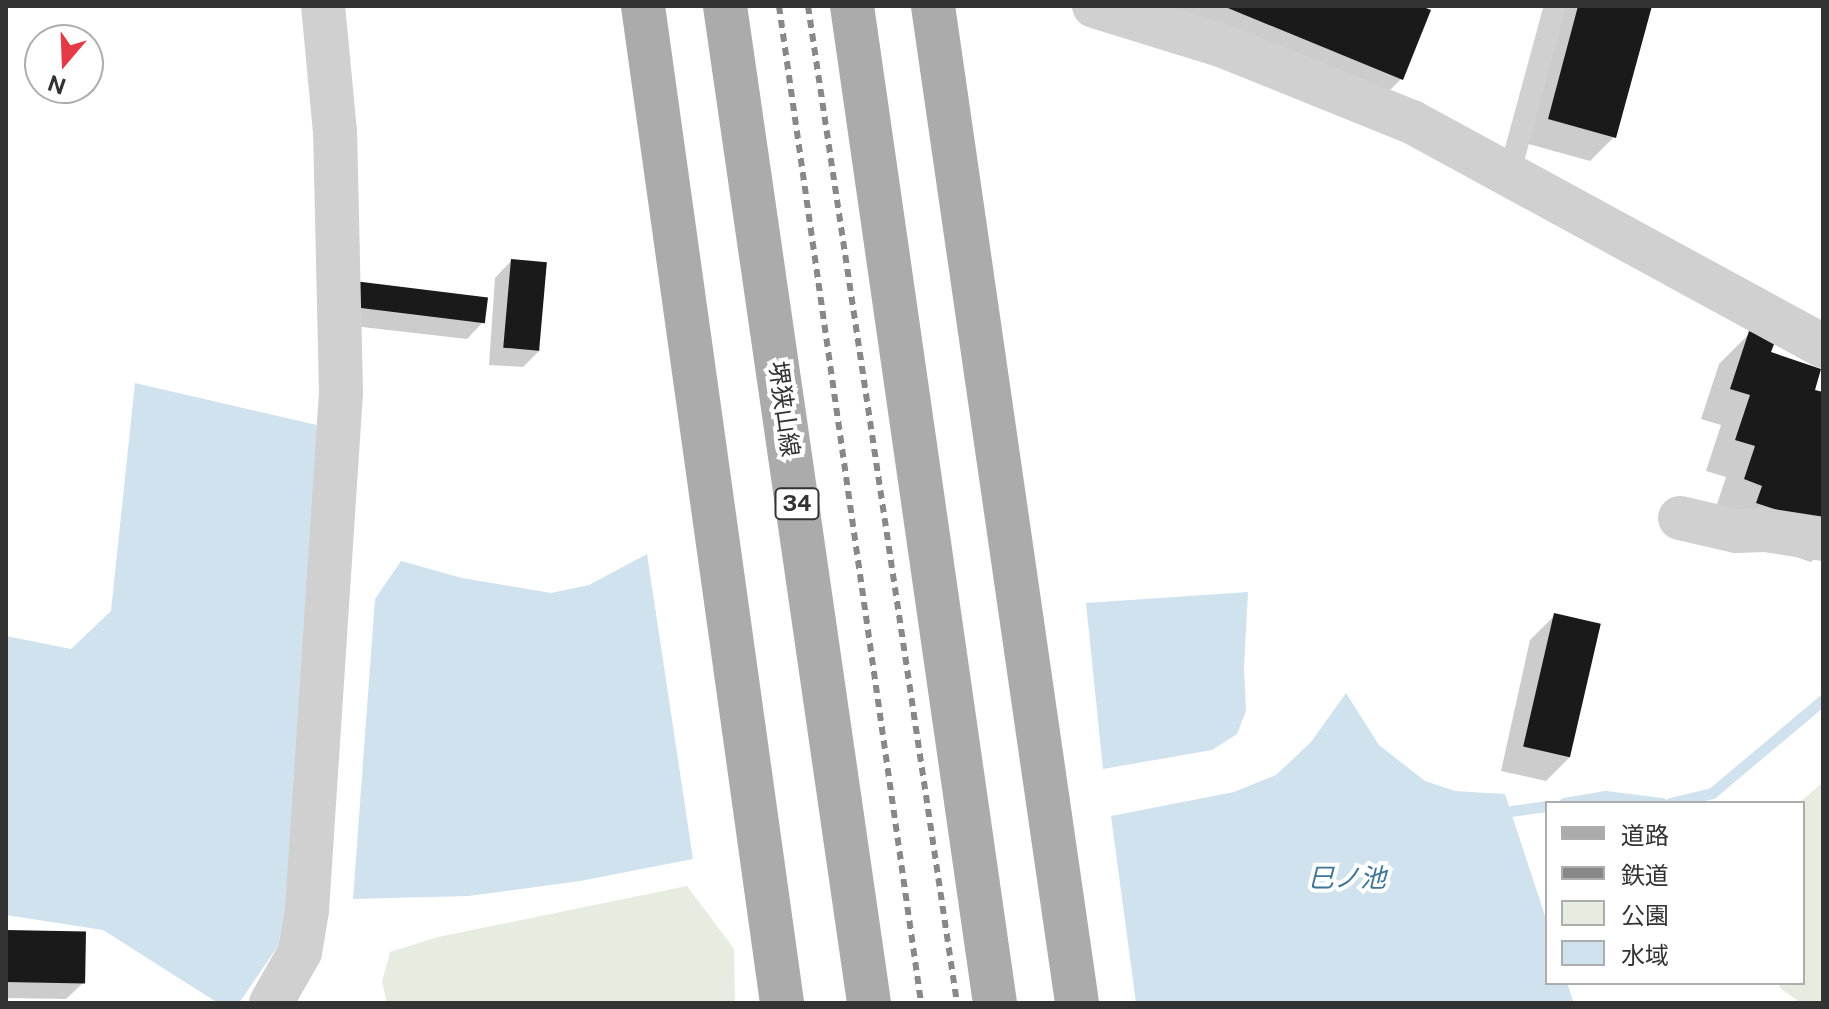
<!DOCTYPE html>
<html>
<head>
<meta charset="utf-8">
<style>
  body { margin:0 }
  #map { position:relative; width:1829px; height:1009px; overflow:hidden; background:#fff; font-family:"Public Sans","Noto Sans JP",sans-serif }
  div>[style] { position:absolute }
  .green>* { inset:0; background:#e6ecdf }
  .water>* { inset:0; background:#cfe2ee }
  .shadow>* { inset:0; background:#0003 }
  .stream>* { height:11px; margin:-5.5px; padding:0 5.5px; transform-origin:5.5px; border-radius:5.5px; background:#cfe2ee }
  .building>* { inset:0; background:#1a1a1a; transform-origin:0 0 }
  .lane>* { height:22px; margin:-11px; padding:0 11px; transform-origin:11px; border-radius:11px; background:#d0d0d0 }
  .street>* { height:44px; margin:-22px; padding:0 22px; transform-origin:22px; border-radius:22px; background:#d0d0d0 }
  .primary>* { height:44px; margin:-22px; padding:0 22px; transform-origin:22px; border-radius:22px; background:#ababab }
  .rail>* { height:6px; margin-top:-3px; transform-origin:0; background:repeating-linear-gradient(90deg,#888 0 8px,transparent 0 14px) }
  span { translate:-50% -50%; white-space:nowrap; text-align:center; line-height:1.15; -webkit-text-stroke:8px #fff; paint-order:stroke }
  .shield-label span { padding:2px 6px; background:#fff; border:2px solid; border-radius:6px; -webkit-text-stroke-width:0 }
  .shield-label { font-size:22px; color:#333; font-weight:700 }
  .street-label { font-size:24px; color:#333 }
  .water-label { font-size:26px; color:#3f7597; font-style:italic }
  .frame { position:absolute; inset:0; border:8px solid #333; pointer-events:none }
  .legend { position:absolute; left:1545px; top:801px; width:260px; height:184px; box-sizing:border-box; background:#fff; border:2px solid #adadad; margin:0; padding:10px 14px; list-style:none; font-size:24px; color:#333 }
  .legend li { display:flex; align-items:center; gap:16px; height:40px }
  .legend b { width:40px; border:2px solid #adadad }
  .north { position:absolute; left:24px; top:24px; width:80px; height:80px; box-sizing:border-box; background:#fff; border:2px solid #adadad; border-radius:50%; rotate:199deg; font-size:22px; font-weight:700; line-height:32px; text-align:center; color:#333 }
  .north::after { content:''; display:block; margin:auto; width:28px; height:36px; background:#e63946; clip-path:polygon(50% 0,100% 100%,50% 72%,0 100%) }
</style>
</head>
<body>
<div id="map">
  <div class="green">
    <div style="clip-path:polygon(1823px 782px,1823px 1003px,1801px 1003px,1781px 989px,1778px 983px,1803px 983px,1803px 803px,1799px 803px)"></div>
    <div style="clip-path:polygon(687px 886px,734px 949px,735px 1003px,387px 1003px,382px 982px,390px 952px,438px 937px)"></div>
  </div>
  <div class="water">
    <div style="clip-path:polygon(135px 383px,321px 426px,284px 937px,239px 1003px,218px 1003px,103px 930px,6px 915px,6px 636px,71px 649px,111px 611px)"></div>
    <div style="clip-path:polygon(647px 554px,693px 859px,580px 881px,468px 896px,353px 899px,375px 599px,401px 561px,462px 578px,551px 593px,589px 585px)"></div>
    <div style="clip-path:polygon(1248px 592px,1244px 668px,1246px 711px,1237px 734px,1212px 750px,1103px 769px,1086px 603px)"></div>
    <div style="clip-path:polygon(1346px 693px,1379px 745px,1425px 781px,1455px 791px,1505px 794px,1547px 922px,1547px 983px,1567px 983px,1574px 1003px,1136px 1003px,1111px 816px,1234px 792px,1276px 775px,1311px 742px)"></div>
  </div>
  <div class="shadow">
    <div style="clip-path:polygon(1117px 6px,1415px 6px,1402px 78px,1371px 109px)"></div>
    <div style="clip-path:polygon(1562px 6px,1650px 6px,1614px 137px,1590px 161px,1525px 143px)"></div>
    <div style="clip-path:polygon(511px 261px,540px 350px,523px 367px,489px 365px,495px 278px)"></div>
    <div style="clip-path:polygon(338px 300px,483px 322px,467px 339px,336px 324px)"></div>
    <div style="clip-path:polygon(1750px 333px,1812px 391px,1823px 395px,1823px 550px,1811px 562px,1727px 534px,1715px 510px,1726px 477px,1706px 471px,1721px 425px,1701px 419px,1719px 364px)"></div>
    <div style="clip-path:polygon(1554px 616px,1570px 757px,1546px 781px,1501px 771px,1530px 640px)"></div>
    <div style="clip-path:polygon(6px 932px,83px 983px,66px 999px,6px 998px)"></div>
  </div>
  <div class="stream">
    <div style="left:1564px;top:803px;width:42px;rotate:-9.7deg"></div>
    <div style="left:1605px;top:796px;width:57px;rotate:7deg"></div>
    <div style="left:1670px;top:803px;width:43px;rotate:-13.4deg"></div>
    <div style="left:1712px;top:793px;width:145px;rotate:-40deg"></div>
    <div style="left:1511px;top:811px;width:36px;rotate:-8deg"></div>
  </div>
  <div class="building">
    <div style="clip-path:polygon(1223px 6px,1421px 6px,1431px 10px,1403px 80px)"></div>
    <div style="clip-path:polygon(1578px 6px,1652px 6px,1616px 138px,1548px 119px)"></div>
    <div style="left:511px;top:259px;width:36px;height:89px;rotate:5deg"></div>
    <div style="left:354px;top:281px;width:135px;height:26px;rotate:7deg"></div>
    <div style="clip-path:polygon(1749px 331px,1776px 339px,1771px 352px,1821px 369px,1815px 390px,1823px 392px,1823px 525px,1756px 503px,1762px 486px,1744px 479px,1755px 446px,1735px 440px,1750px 395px,1730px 389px)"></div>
    <div style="left:1554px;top:613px;width:48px;height:137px;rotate:13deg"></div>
    <div style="left:6px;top:930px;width:80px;height:52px;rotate:1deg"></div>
  </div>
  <div class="lane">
    <div style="left:1509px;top:175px;width:175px;rotate:-74.8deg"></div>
  </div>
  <div class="street">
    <div style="left:1094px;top:6px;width:133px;rotate:17.1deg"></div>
    <div style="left:1221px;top:45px;width:206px;rotate:22deg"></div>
    <div style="left:1412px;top:122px;width:468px;rotate:28.6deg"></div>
    <div style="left:1680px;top:518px;width:57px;rotate:13.1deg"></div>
    <div style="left:1736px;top:531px;width:29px;rotate:-2deg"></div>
    <div style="left:1765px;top:530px;width:59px;rotate:8.8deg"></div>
    <div style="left:271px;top:1003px;width:59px;rotate:-60.4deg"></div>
    <div style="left:300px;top:952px;width:43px;rotate:-80.5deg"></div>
    <div style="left:307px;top:910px;width:518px;rotate:-86.24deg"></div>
    <div style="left:341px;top:393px;width:261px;rotate:-91.3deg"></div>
    <div style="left:335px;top:132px;width:127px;rotate:-95.4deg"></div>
  </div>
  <div class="primary">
    <div style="left:643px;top:6px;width:1007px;rotate:82.06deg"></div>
    <div style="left:725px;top:6px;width:1007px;rotate:81.78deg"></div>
    <div style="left:852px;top:6px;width:1007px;rotate:81.84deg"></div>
    <div style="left:933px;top:6px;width:1007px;rotate:81.78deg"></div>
  </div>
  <div class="rail">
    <div style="left:779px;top:6px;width:1007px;rotate:81.89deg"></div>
    <div style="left:808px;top:6px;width:1008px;rotate:81.5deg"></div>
  </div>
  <div class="shield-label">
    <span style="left:797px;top:504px">34</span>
  </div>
  <div class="street-label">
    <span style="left:784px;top:409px;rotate:82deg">堺狭山線</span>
  </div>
  <div class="water-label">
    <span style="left:1347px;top:878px">巳ノ池</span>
  </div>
  <div class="frame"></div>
  <ul class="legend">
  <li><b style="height:10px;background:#ababab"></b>道路</li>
  <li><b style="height:10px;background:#888"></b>鉄道</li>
  <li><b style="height:22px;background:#e6ecdf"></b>公園</li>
  <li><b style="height:22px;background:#cfe2ee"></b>水域</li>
  </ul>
  <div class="north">N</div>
</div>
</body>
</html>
